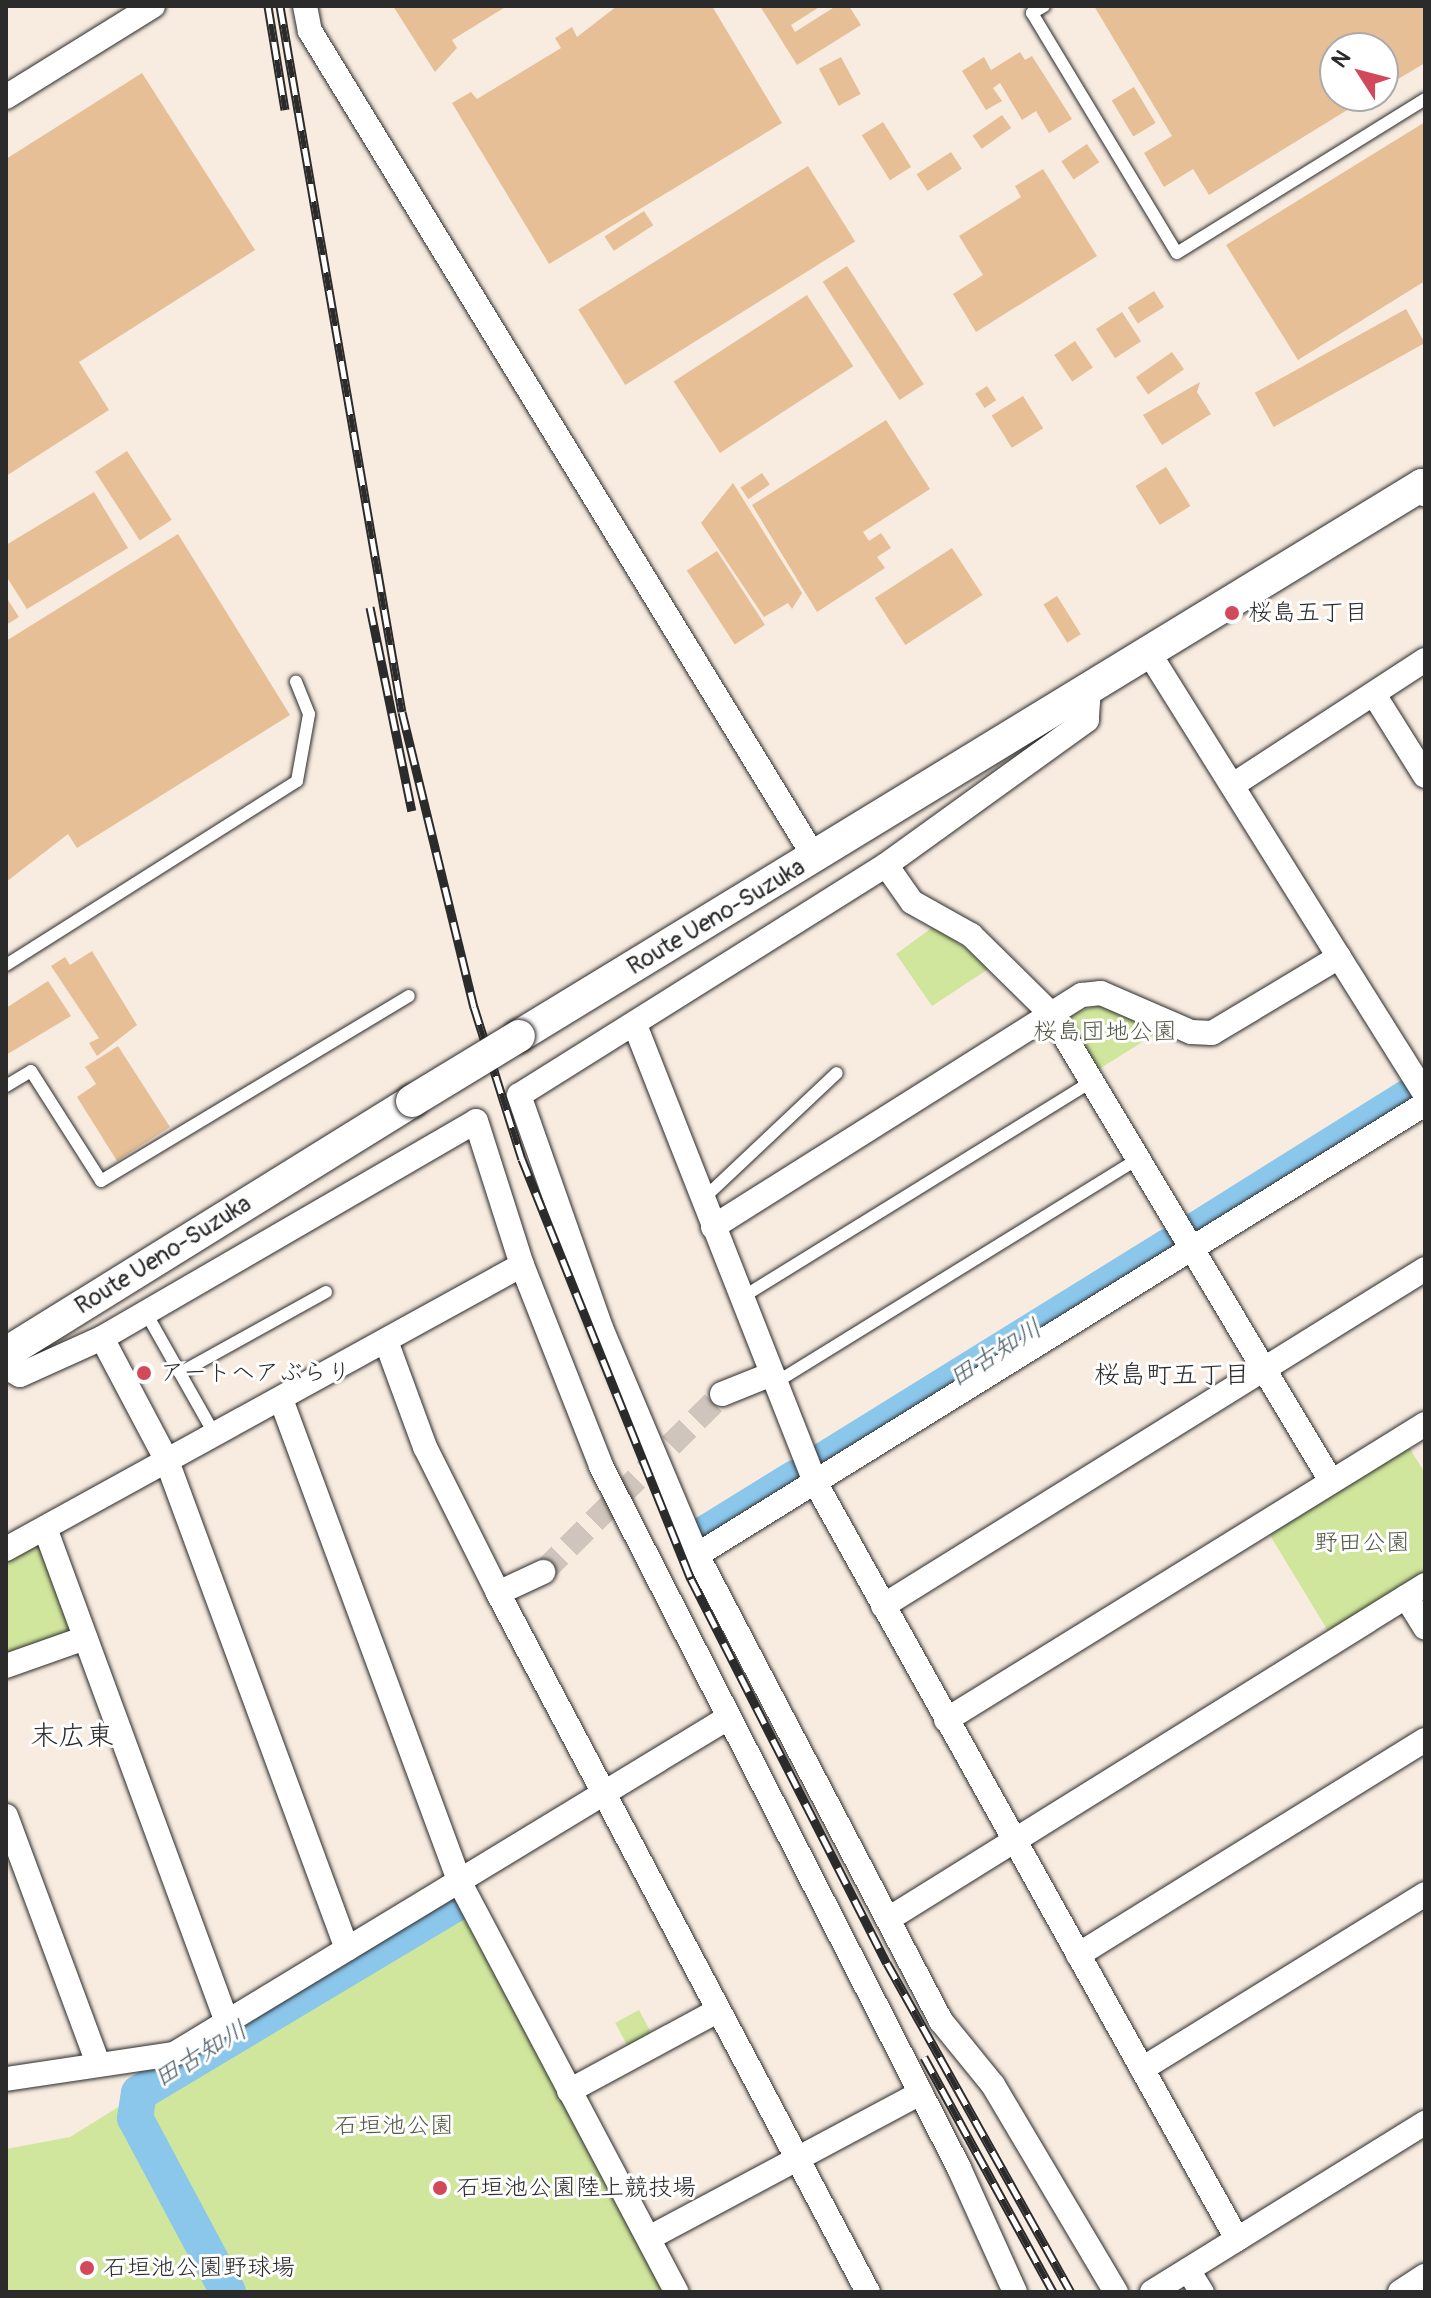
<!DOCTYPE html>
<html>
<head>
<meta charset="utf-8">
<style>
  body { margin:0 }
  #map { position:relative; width:1431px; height:2298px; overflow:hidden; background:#f8ece0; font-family:Pangolin,"Klee One",sans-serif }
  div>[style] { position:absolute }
  .green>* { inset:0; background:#d0e69c; transform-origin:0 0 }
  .river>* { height:36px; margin:-18px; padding:0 18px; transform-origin:18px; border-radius:18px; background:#8bc6eb }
  .building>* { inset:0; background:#e6bf96; transform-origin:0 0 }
  .minor-tunnel>* { height:24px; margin-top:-12px; transform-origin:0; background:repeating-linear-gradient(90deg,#cfc5bc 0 24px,transparent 0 36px) }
  .roads { filter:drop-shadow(0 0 2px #2b2b2b) drop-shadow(0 0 2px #2b2b2b) }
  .service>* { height:12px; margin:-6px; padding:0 6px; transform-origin:6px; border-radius:6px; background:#fff }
  .minor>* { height:24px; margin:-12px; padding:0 12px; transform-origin:12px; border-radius:12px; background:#fff }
  .secondary>* { height:32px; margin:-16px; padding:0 16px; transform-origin:16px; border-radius:16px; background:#fff }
  .rail>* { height:9px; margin-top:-4.5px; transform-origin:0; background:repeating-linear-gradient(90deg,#fff 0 18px,#2b2b2b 0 36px); box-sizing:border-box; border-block:2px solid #2b2b2b }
  .bridges { filter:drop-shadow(0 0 2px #2b2b2b) drop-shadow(0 0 2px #2b2b2b) }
  .secondary-bridge>* { height:32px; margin:-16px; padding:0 16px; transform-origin:16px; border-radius:16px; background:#fff }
  .dots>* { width:22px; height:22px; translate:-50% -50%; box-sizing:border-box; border:4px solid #fff; border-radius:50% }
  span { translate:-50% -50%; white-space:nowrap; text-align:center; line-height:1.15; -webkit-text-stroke:6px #fff; paint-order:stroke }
  .poi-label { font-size:24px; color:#2b2b2b }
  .left { translate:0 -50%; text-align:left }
  .street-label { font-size:24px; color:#2b2b2b }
  .park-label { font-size:24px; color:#545a47 }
  .water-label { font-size:26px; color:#485a65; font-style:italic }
  .neighbourhood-label { font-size:26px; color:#2b2b2b }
  .quarter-label { font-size:28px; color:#2b2b2b }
  .frame { position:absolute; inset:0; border:8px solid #2b2b2b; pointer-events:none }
  .north { position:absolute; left:1319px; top:32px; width:80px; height:80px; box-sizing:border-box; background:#fff; border:2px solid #aaa; border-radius:50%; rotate:306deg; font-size:22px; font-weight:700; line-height:32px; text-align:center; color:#2b2b2b }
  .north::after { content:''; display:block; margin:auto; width:28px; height:36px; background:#d1495b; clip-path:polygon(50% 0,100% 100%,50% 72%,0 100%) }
</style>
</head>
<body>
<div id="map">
  <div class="green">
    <div style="clip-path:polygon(933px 927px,993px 966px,932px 1006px,896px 954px)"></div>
    <div style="clip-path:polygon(1106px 1003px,1160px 1031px,1096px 1071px,1069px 1028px,1070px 1014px)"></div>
    <div style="clip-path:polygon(1407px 1444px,1425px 1473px,1425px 1575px,1328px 1631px,1268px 1532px)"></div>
    <div style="clip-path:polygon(34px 1543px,44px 1549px,75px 1635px,6px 1659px,6px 1558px)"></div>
    <div style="clip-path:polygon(449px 1902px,461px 1903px,666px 2292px,6px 2292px,6px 2149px,70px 2137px)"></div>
    <div style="left:639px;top:2010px;width:32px;height:27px;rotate:62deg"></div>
  </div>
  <div class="river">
    <div style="left:1196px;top:1230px;width:250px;rotate:-32.1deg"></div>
    <div style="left:824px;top:1460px;width:405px;rotate:-31.8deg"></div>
    <div style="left:706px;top:1533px;width:105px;rotate:-31.7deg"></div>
    <div style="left:228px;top:2292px;width:197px;rotate:-118.1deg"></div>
    <div style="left:135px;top:2118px;width:25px;rotate:-81deg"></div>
    <div style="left:139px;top:2093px;width:368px;rotate:-30.9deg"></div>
  </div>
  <div class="building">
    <div style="clip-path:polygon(393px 6px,507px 6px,452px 40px,457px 48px,435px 72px)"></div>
    <div style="clip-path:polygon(617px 6px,712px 6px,782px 123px,549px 264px,452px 103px,471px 92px,477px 99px,561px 48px,555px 38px,572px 27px,577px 37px)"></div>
    <div style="clip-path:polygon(760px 6px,821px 6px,791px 25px,795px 32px,836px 6px,849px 6px,861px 25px,797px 65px)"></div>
    <div style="clip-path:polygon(1094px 6px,1425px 6px,1425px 63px,1383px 88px,1383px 48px,1335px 48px,1335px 96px,1370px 96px,1209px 195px,1193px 169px,1164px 187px,1144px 153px,1172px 136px)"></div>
    <div style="clip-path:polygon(1020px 52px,1025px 60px,1032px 56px,1072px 119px,1049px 133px,1036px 111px,1022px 120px,1000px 83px,993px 88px,1002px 101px,986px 110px,962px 71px,984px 57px,991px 70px)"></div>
    <div style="left:841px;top:57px;width:42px;height:25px;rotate:62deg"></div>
    <div style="clip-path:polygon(142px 73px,255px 250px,79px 362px,109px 410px,6px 476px,6px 159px)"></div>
    <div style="left:1134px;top:87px;width:42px;height:26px;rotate:59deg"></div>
    <div style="left:1002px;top:115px;width:16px;height:36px;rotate:55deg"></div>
    <div style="left:883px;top:122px;width:53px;height:25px;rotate:58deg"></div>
    <div style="clip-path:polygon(1425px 122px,1425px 281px,1298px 360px,1226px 245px)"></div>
    <div style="left:1087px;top:144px;width:22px;height:31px;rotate:56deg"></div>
    <div style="left:951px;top:152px;width:20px;height:41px;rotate:57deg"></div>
    <div style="left:808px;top:166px;width:89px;height:271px;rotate:58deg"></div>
    <div style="clip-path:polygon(1043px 169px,1097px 256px,976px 332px,953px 294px,983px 275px,959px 236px,1021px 197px,1015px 186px)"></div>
    <div style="left:644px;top:211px;width:17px;height:47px;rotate:57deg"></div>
    <div style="left:847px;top:266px;width:141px;height:29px;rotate:57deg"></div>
    <div style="left:1154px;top:291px;width:19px;height:31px;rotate:58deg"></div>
    <div style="left:807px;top:295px;width:85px;height:159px;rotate:57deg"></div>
    <div style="left:1406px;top:309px;width:39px;height:173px;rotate:61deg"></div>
    <div style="left:1122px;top:312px;width:35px;height:31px;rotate:57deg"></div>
    <div style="left:1075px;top:341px;width:32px;height:25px;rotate:56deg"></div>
    <div style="left:1172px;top:352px;width:21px;height:44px;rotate:55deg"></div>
    <div style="clip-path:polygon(1200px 382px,1197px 392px,1211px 414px,1162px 445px,1143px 415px)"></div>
    <div style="left:987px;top:386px;width:17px;height:14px;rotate:57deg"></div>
    <div style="left:1023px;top:396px;width:38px;height:37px;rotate:58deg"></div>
    <div style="clip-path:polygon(886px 420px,930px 489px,863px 532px,869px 541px,881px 533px,891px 548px,877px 557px,885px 568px,817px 612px,752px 505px)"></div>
    <div style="left:127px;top:451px;width:82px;height:38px;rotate:57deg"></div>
    <div style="left:1166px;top:467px;width:46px;height:36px;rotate:58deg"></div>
    <div style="left:762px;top:473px;width:14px;height:26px;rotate:56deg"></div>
    <div style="clip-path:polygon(733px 483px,802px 593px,792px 609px,788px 603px,764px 617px,701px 523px)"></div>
    <div style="clip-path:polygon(94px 492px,128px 548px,27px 609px,6px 576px,6px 545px)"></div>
    <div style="clip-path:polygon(178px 534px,290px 715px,77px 848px,68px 834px,6px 882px,6px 641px)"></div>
    <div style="left:952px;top:548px;width:56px;height:92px;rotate:57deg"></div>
    <div style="left:717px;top:551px;width:88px;height:36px;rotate:57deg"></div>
    <div style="left:1057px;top:596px;width:45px;height:16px;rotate:58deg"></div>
    <div style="clip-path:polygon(6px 597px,19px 617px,6px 625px)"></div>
    <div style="clip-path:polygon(92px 951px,137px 1025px,97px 1056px,89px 1043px,99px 1038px,51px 966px,65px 957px,70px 965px)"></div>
    <div style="clip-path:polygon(48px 981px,71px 1016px,6px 1055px,6px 1008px)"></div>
    <div style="clip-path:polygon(118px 1046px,170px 1127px,117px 1161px,77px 1097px,96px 1084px,85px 1067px)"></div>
  </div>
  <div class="minor-tunnel">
    <div style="left:543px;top:1572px;width:252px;rotate:-44.8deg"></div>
  </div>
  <div class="roads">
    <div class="service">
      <div style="left:1044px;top:6px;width:14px;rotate:150deg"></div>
      <div style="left:1032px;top:13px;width:280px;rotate:58.9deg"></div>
      <div style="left:1177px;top:253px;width:292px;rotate:-31.8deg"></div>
      <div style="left:6px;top:965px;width:344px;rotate:-32.3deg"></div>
      <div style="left:297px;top:781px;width:68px;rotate:-79.8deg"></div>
      <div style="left:309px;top:714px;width:35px;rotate:-112deg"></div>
      <div style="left:6px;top:1086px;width:29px;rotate:-31deg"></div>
      <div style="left:31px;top:1071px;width:130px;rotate:57.5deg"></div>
      <div style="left:101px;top:1181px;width:359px;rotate:-31deg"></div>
      <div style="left:702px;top:1200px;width:185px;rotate:-43.3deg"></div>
      <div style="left:741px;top:1298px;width:409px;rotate:-31.7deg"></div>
      <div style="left:146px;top:1313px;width:140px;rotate:60.5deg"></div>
      <div style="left:180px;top:1373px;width:167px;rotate:-29deg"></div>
      <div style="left:775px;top:1383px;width:422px;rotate:-31.7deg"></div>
    </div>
    <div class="minor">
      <div style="left:305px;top:6px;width:25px;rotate:79deg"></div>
      <div style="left:310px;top:31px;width:969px;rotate:58.59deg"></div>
      <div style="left:6px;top:97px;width:173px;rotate:-31.8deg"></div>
      <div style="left:1089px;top:688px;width:32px;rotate:94deg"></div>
      <div style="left:1087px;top:720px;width:248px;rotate:144.2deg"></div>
      <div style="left:886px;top:865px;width:433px;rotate:147.9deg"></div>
      <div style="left:519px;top:1095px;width:247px;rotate:70.6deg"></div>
      <div style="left:601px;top:1328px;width:246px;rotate:67.1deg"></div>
      <div style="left:697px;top:1555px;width:526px;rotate:62.36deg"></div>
      <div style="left:941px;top:2021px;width:82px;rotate:50.9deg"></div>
      <div style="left:993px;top:2085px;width:241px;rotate:59.3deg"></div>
      <div style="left:1375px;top:696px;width:94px;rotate:58deg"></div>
      <div style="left:1233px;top:785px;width:229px;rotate:-33.1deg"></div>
      <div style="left:886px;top:865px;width:45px;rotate:54.9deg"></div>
      <div style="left:912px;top:902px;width:68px;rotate:29.2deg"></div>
      <div style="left:971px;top:935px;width:114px;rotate:44.6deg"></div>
      <div style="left:1052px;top:1015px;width:543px;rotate:59.09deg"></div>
      <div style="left:1339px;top:957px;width:162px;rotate:57.9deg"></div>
      <div style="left:635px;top:1025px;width:491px;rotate:68.5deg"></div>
      <div style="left:815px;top:1482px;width:867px;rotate:60.86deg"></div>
      <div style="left:713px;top:1227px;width:436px;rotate:-32.2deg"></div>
      <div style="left:1082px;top:995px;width:19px;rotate:-6deg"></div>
      <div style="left:1101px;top:993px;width:98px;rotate:23.4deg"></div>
      <div style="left:1191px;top:1032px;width:21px;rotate:3deg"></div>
      <div style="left:1212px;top:1033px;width:148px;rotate:-30.9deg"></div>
      <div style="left:1339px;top:957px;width:361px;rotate:-122deg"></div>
      <div style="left:102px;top:1338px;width:139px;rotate:62.1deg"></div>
      <div style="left:167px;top:1461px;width:520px;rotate:69.75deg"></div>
      <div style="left:386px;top:1341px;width:113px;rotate:69.8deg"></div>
      <div style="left:425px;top:1447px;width:163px;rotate:63.4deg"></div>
      <div style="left:498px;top:1593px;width:791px;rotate:62.11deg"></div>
      <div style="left:6px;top:1367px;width:16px;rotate:30deg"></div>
      <div style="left:20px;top:1375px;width:90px;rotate:-24.3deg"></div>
      <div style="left:102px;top:1338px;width:432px;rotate:-30.1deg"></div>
      <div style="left:476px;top:1121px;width:151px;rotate:72.3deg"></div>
      <div style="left:522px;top:1265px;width:216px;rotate:68.5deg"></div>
      <div style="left:601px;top:1466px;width:788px;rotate:62.98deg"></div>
      <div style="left:959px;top:2168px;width:136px;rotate:65.7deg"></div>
      <div style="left:722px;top:1394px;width:54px;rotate:-21.8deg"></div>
      <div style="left:282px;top:1402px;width:513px;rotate:69.69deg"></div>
      <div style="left:460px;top:1883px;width:463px;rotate:62.1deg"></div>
      <div style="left:45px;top:1528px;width:526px;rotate:69.78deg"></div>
      <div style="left:6px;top:1549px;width:589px;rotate:-28.83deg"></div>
      <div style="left:697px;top:1555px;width:856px;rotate:-31.78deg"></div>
      <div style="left:498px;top:1593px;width:50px;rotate:-25deg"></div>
      <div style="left:1406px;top:1597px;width:36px;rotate:58deg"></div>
      <div style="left:883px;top:1606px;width:638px;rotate:-31.87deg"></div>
      <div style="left:6px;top:1666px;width:84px;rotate:-19.5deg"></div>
      <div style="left:946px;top:1720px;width:563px;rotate:-31.71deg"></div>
      <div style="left:6px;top:1816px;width:265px;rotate:69.6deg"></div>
      <div style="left:890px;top:1918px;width:630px;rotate:-31.9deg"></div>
      <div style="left:1078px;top:1955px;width:408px;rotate:-31.8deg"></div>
      <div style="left:1142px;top:2069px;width:333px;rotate:-31.7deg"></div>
      <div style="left:6px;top:2079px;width:170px;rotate:-8.5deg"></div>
      <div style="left:174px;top:2054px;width:646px;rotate:-31.25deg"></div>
      <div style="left:569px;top:2091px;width:168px;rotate:-28.4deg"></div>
      <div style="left:649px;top:2238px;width:308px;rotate:-28.1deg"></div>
      <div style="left:1188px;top:2270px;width:26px;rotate:58deg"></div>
      <div style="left:1152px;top:2292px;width:321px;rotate:-31.8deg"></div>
      <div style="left:1400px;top:2292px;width:30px;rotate:-33deg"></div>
    </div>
    <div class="secondary">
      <div style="left:519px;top:1036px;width:1058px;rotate:-31.39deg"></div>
      <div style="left:1422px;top:485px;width:6px;rotate:59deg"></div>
      <div style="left:6px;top:1353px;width:478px;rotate:-31.8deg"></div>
    </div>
  </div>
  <div class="rail">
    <div style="left:268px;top:6px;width:105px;rotate:80.7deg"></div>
    <div style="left:280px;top:6px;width:716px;rotate:80.2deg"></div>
    <div style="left:402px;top:712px;width:304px;rotate:76.3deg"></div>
    <div style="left:474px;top:1007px;width:159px;rotate:72.5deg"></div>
    <div style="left:522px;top:1159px;width:453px;rotate:68.1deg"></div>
    <div style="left:691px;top:1579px;width:431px;rotate:63deg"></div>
    <div style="left:887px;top:1963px;width:377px;rotate:60.8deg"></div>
    <div style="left:370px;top:607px;width:208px;rotate:78.4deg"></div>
    <div style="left:924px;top:2057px;width:268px;rotate:61.2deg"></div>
  </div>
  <div class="bridges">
    <div class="secondary-bridge">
      <div style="left:412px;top:1101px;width:125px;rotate:-31.3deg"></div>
    </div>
  </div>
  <div class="dots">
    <div style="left:1232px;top:613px;background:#d1495b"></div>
    <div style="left:144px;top:1373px;background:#d1495b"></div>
    <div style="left:440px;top:2188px;background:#d1495b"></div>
    <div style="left:87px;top:2268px;background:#d1495b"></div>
  </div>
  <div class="poi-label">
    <span class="left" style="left:1248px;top:613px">桜島五丁目</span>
    <span class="left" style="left:160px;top:1373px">アートヘアぶらり</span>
    <span class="left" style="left:456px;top:2188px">石垣池公園陸上競技場</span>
    <span class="left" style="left:103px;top:2268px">石垣池公園野球場</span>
  </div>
  <div class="street-label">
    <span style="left:716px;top:917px;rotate:-31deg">Route Ueno-Suzuka</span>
    <span style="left:163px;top:1255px;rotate:-32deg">Route Ueno-Suzuka</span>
  </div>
  <div class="park-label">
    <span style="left:1105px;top:1032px">桜島団地公園</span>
    <span style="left:1362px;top:1543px">野田公園</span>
    <span style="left:394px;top:2126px">石垣池公園</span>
  </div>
  <div class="water-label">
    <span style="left:996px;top:1354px;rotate:-32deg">田古知川</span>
    <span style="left:201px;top:2055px;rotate:-31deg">田古知川</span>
  </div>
  <div class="neighbourhood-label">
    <span style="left:1172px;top:1376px">桜島町五丁目</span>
  </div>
  <div class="quarter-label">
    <span style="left:72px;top:1737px">末広東</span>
  </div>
  <div class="frame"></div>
  <div class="north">N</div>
</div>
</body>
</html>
